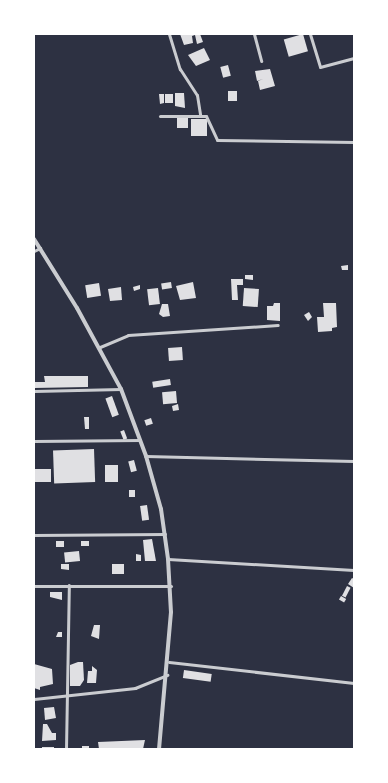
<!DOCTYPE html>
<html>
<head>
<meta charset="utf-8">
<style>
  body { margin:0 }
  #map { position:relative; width:388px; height:783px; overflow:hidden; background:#2d3142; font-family:Lato,sans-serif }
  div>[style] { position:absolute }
  .building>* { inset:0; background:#e0e0e3; transform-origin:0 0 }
  .minor>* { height:3px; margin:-1.5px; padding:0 1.5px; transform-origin:1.5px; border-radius:1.5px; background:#caccd0 }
  .tertiary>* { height:4px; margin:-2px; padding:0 2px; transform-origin:2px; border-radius:2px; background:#caccd0 }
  span { translate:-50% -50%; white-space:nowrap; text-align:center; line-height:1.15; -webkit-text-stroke:5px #fff; paint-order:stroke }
  .frame { position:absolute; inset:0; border:35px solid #fff; pointer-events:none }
</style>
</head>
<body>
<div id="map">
  <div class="building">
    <div style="clip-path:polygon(180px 34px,200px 34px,203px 42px,197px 44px,195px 35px,192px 36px,193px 43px,184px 45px)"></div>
    <div style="left:303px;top:34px;width:18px;height:20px;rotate:74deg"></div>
    <div style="clip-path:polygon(204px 48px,210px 60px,196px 66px,188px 55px)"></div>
    <div style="left:228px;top:65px;width:11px;height:8px;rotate:75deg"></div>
    <div style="clip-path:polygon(270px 69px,275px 86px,260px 90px,258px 81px,263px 79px,257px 81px,255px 71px)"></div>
    <div style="left:237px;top:91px;width:10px;height:9px;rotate:90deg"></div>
    <div style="clip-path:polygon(175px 93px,184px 93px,185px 108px,175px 106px)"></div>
    <div style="clip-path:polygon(159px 94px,164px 94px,164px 103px,160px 104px)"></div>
    <div style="left:165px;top:94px;width:8px;height:9px"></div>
    <div style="left:177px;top:118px;width:11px;height:10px"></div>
    <div style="left:191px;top:119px;width:16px;height:17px"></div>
    <div style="clip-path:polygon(348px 265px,348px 270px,342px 270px,341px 266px)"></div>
    <div style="clip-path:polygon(245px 275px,253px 275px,253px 280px,245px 279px)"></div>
    <div style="clip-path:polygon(231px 279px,243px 279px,243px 285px,237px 285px,238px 300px,232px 300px)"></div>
    <div style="left:171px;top:282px;width:6px;height:10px;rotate:81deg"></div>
    <div style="clip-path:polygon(193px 282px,196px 298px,180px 300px,176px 286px)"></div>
    <div style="left:99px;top:283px;width:13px;height:14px;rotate:81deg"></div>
    <div style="clip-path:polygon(140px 285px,140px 289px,134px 291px,133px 287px)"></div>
    <div style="clip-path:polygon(121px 287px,122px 300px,110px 301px,108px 289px)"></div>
    <div style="left:158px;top:288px;width:16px;height:11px;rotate:83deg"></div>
    <div style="left:244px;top:288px;width:15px;height:18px;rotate:4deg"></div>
    <div style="clip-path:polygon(274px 303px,280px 303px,280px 321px,267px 320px,267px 306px,273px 306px)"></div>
    <div style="clip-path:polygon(323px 303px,336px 303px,337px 327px,332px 328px,332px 331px,318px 332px,317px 317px,324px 317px)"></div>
    <div style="clip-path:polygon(162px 304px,168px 304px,170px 316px,163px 317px,159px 314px)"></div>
    <div style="clip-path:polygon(309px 312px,312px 317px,308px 321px,304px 315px)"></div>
    <div style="left:182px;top:347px;width:13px;height:14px;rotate:86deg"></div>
    <div style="clip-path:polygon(44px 376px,88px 376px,88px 387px,34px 388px,34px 382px,45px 382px)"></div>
    <div style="left:170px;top:379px;width:6px;height:18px;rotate:81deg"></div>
    <div style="left:176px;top:391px;width:12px;height:14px;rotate:85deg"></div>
    <div style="left:112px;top:396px;width:20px;height:7px;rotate:70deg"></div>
    <div style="clip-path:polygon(178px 404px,179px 410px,173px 411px,172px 406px)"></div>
    <div style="clip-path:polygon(84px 417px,89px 417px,89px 429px,85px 429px)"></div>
    <div style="left:151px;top:418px;width:6px;height:7px;rotate:72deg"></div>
    <div style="left:124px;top:430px;width:9px;height:4px;rotate:69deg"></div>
    <div style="left:94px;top:449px;width:33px;height:41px;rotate:88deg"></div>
    <div style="left:134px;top:460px;width:11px;height:6px;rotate:75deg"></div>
    <div style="left:105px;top:465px;width:13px;height:17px"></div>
    <div style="left:51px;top:469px;width:13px;height:17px;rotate:90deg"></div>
    <div style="left:129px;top:490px;width:6px;height:7px"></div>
    <div style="left:147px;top:505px;width:15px;height:7px;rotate:82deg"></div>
    <div style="clip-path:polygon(152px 539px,156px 561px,145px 561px,143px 540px)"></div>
    <div style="left:56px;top:541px;width:8px;height:6px"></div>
    <div style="left:81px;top:541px;width:8px;height:5px"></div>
    <div style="left:79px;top:551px;width:10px;height:15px;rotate:84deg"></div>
    <div style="clip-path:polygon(136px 554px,141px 555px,141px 561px,136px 561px)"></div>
    <div style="clip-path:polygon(61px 564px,69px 564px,69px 570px,61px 569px)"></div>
    <div style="left:124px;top:564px;width:10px;height:12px;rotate:90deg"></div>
    <div style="clip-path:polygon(352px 578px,354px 579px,354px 588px,348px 584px)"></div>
    <div style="left:347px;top:586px;width:4px;height:11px;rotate:27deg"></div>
    <div style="clip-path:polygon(50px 592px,62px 592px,62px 600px,50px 597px)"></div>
    <div style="left:341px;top:596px;width:6px;height:4px;rotate:31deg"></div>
    <div style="clip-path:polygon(94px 625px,100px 625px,99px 639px,91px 636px)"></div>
    <div style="clip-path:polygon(58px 632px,62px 632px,62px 637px,56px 637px)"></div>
    <div style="clip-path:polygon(78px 662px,83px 662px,84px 680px,80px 686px,70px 686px,70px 665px)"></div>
    <div style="clip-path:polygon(34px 664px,52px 669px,53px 684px,40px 687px,40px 690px,34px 688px)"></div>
    <div style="clip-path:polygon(92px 666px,97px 670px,96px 683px,87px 683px,88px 671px,92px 671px)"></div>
    <div style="left:184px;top:670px;width:28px;height:8px;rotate:8deg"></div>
    <div style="clip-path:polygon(54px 707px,56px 718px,45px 720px,44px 708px)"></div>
    <div style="clip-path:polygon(43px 724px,47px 724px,52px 733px,56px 733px,56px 740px,42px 741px)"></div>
    <div style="clip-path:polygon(145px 740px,143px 749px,99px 749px,98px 742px)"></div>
    <div style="left:82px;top:746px;width:7px;height:3px"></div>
    <div style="left:42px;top:747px;width:12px;height:2px"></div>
  </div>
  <div class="minor">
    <div style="left:169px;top:34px;width:37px;rotate:73deg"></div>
    <div style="left:180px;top:69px;width:31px;rotate:57deg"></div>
    <div style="left:197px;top:95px;width:20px;rotate:81deg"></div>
    <div style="left:254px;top:34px;width:28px;rotate:75deg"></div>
    <div style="left:310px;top:34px;width:34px;rotate:73deg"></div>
    <div style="left:320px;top:67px;width:35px;rotate:-15deg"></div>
    <div style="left:160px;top:116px;width:46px"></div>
    <div style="left:206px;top:116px;width:26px;rotate:65deg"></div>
    <div style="left:217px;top:140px;width:137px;rotate:0.8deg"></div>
    <div style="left:34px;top:251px;width:7px;rotate:-27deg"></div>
    <div style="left:100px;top:347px;width:30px;rotate:-23deg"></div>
    <div style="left:128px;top:335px;width:150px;rotate:-3.8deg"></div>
    <div style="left:34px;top:391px;width:87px;rotate:-1.3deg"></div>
    <div style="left:34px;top:441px;width:106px;rotate:-0.5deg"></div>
    <div style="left:146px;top:456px;width:208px;rotate:1.4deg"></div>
    <div style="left:34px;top:535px;width:131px;rotate:-0.4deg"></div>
    <div style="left:168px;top:559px;width:186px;rotate:3.4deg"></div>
    <div style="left:34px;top:586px;width:137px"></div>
    <div style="left:169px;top:662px;width:186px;rotate:6.5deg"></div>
    <div style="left:34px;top:699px;width:102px;rotate:-6.2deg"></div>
    <div style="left:135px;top:688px;width:35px;rotate:-22deg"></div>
    <div style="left:66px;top:749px;width:164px;rotate:-89deg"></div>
  </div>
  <div class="tertiary">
    <div style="left:34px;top:239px;width:81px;rotate:58.1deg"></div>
    <div style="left:77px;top:308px;width:92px;rotate:61.5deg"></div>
    <div style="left:121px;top:389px;width:72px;rotate:69.5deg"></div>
    <div style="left:146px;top:456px;width:55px;rotate:74.2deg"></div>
    <div style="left:161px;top:509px;width:50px;rotate:82deg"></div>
    <div style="left:168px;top:559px;width:53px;rotate:86.8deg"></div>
    <div style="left:171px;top:612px;width:138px;rotate:95deg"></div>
  </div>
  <div class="frame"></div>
</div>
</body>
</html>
